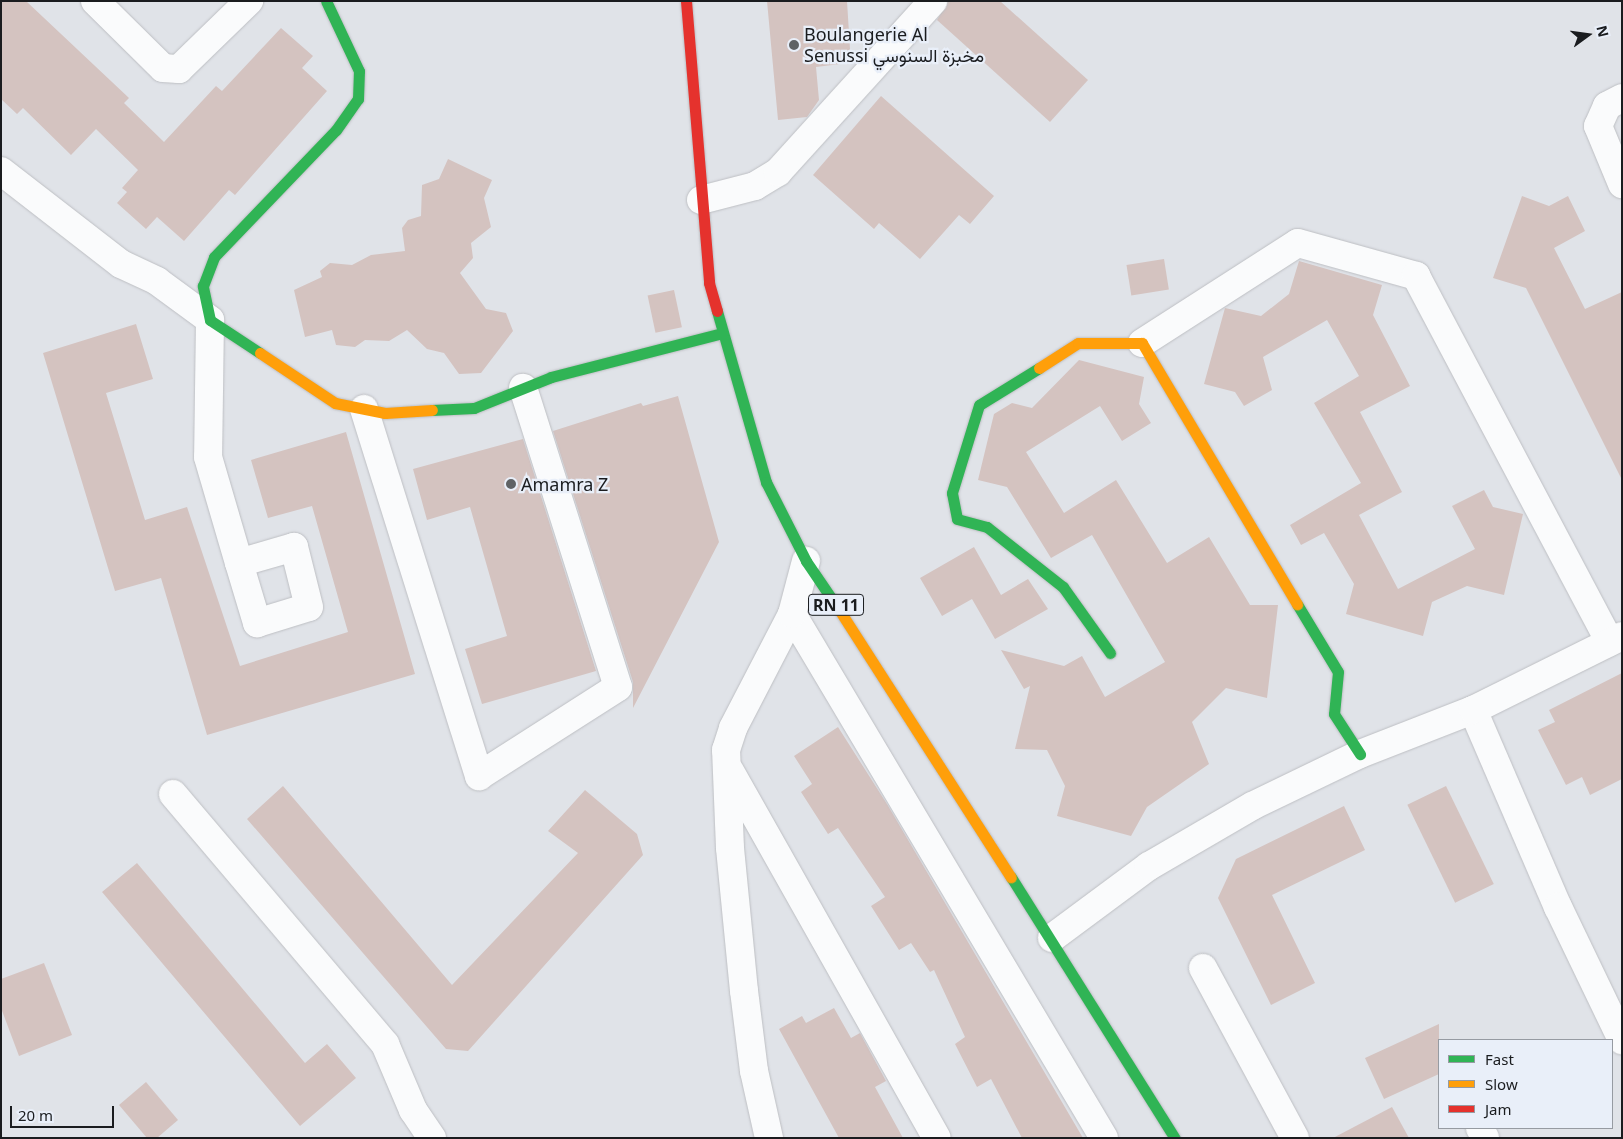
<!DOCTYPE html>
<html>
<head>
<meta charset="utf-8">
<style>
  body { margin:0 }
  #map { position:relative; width:1623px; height:1139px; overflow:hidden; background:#e0e3e8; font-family:"Noto Sans",Vazirmatn,sans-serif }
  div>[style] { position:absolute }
  .building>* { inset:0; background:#d4c3c0; transform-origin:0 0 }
  .roads { filter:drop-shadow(0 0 1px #bdbfc3) drop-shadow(0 0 1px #bdbfc3) }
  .street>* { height:28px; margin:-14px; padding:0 14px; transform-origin:14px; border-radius:14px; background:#fafbfc }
  .fast>* { height:11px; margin:-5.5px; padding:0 5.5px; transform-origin:5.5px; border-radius:5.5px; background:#30b455 }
  .slow>* { height:11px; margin:-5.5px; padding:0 5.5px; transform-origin:5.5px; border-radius:5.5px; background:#ff9f0a }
  .jam>* { height:11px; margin:-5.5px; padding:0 5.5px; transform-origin:5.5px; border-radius:5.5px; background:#e5322d }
  .dots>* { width:14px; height:14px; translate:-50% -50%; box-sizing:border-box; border:2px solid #e9eff9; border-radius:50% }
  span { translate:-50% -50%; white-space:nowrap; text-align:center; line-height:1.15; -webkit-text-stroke:4.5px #e9eff9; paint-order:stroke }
  .shield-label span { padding:1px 4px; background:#e9eff9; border:1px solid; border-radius:4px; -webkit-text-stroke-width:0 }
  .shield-label { font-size:16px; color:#1a1c1f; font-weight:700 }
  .poi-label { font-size:18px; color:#1a1c1f }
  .left { translate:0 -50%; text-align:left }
  .frame { position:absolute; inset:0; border:2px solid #1a1c1f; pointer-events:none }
  .legend { position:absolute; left:1438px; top:1039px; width:175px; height:90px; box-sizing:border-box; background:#e9eff9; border:1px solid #969ba2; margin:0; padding:6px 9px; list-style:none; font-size:15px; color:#1a1c1f }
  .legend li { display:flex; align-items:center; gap:10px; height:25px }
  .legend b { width:25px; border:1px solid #969ba2 }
  .north { position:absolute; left:1563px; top:10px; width:50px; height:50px; -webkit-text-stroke:4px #e9eff9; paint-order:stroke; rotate:76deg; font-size:14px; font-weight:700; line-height:20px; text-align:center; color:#1a1c1f }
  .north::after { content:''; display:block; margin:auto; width:18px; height:22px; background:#1a1c1f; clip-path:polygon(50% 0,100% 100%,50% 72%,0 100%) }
  .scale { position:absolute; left:10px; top:1106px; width:104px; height:22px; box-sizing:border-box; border:2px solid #1a1c1f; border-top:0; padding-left:6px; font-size:15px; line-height:18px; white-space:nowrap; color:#1a1c1f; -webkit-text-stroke:4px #e9eff9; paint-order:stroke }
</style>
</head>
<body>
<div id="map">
  <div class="building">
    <div style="clip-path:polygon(1px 1px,26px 1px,129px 98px,124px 103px,164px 142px,216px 86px,222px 91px,281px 28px,313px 56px,302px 68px,327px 91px,235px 195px,229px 190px,184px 241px,157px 217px,146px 229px,117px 203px,127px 192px,122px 188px,138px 170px,96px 129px,71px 155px,23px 108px,17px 114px,1px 99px)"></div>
    <div style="clip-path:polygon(767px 1px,847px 1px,850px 49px,840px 64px,816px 67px,819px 100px,807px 117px,778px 120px)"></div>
    <div style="clip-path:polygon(948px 1px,1000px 1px,1088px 80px,1050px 122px,937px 20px)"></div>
    <div style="clip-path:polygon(881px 96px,994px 196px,970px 224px,959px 215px,920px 259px,879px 223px,874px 229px,813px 175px)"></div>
    <div style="clip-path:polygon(448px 159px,492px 180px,484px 198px,491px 227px,471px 243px,473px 258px,460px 273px,486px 309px,506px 313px,513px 331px,481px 373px,459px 374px,444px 353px,427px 349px,407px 330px,389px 341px,365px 340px,355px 347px,336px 345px,332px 330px,305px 337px,294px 290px,322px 277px,320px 271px,330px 263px,352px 265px,371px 255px,405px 251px,402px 228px,408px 220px,421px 216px,422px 185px,439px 179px)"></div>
    <div style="clip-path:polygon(1522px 196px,1549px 206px,1568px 196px,1585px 231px,1554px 248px,1585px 309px,1622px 292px,1622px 480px,1526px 288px,1493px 278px)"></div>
    <div style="left:1164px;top:259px;width:31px;height:38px;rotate:81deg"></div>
    <div style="clip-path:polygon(1299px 261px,1382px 285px,1373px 315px,1410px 386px,1360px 412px,1402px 492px,1359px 515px,1398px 589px,1475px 549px,1452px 506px,1484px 490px,1493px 507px,1523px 514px,1504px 595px,1467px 586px,1432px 602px,1423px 636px,1346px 614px,1354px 584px,1324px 533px,1301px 545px,1290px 525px,1361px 483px,1314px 403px,1359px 376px,1327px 320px,1263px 357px,1272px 390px,1244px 406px,1235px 392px,1204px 384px,1225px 308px,1261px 316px,1289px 294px)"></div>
    <div style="left:674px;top:290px;width:38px;height:27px;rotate:78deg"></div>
    <div style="clip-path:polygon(136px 324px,153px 379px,106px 393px,145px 520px,187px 507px,240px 666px,348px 632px,312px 506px,268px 518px,251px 460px,346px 432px,415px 674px,207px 735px,161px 578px,115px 591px,43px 353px)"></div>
    <div style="clip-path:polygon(1079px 360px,1144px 377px,1139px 404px,1151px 423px,1122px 441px,1100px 406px,1026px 452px,1064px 513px,1116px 480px,1167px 563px,1209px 537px,1250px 605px,1278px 605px,1267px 698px,1226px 688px,1192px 722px,1209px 764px,1147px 807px,1131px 836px,1057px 816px,1065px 786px,1047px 750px,1015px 749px,1030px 686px,1024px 689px,1001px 650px,1064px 666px,1082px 656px,1105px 697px,1165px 662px,1092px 535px,1051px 558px,1007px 487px,978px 480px,994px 414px,1012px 403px,1032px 408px)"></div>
    <div style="clip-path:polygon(678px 396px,719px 542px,633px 708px,633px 682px,553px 431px,641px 403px,643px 406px)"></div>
    <div style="clip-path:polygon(523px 439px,596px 671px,482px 704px,465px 649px,507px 636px,470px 507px,427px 520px,413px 469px)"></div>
    <div style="clip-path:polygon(974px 547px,1001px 595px,1028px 579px,1048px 609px,995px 639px,972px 599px,942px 616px,920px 578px)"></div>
    <div style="clip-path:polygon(1622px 673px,1622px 779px,1590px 795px,1582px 777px,1566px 785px,1538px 730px,1555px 722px,1549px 710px)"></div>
    <div style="clip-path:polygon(838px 727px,887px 804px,1083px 1138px,1022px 1138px,991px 1079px,977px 1087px,955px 1044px,965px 1037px,934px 970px,930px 972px,911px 943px,899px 950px,871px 906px,885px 897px,838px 828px,828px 834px,801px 792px,812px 784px,794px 756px)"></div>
    <div style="clip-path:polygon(283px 786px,452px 985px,578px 853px,548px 831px,585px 790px,637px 834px,643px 855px,468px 1051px,446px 1049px,247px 819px)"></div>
    <div style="left:1446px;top:786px;width:109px;height:43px;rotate:64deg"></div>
    <div style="clip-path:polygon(1344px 806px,1365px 850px,1272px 895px,1315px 983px,1271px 1005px,1218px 898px,1236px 859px)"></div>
    <div style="clip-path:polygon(137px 863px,305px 1063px,327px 1044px,356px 1078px,300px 1126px,102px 892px)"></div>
    <div style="clip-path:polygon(44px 963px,72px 1035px,19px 1056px,1px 1008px,1px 979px)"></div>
    <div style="clip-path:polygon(834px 1008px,851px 1038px,860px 1033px,886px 1081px,875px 1087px,903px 1138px,839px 1138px,779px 1029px,802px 1016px,806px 1023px)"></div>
    <div style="clip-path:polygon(1439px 1024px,1439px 1074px,1384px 1099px,1365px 1058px)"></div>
    <div style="clip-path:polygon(146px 1082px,178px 1120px,157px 1138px,147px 1138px,119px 1105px)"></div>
    <div style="clip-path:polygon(1392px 1107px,1409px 1138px,1333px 1138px)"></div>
  </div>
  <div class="roads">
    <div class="street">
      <div style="left:95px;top:1px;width:95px;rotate:44.6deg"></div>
      <div style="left:163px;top:68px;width:16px;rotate:4deg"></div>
      <div style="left:179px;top:69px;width:98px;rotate:-44.2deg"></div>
      <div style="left:1622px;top:98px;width:17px;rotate:152deg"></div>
      <div style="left:1607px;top:106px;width:22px;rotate:114deg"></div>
      <div style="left:1598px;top:126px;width:63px;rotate:67.5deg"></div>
      <div style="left:1px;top:171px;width:152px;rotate:37.8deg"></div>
      <div style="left:121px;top:264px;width:40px;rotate:25deg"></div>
      <div style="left:157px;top:281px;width:66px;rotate:36.3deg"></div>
      <div style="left:210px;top:320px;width:137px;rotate:90.8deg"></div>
      <div style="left:208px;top:457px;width:110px;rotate:73.7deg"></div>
      <div style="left:239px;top:563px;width:63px;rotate:73.3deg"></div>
      <div style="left:257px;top:623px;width:54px;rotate:-17.1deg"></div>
      <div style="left:309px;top:607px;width:62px;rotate:-104deg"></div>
      <div style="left:294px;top:547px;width:57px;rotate:163.8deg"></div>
      <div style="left:701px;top:200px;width:56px;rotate:-14.5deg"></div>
      <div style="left:755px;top:186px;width:27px;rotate:-31deg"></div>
      <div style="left:778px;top:172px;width:231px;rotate:-47.8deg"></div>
      <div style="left:1142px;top:343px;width:185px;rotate:-32.7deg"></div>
      <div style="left:1298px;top:243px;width:123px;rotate:15.6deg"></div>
      <div style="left:1416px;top:276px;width:414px;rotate:62.1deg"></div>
      <div style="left:364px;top:409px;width:385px;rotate:72.6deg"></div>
      <div style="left:479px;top:776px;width:165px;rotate:-32.6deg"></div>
      <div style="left:618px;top:687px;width:314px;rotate:-107.6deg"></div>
      <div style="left:792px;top:614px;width:610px;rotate:59.23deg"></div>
      <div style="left:1473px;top:710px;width:215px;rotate:66.7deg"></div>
      <div style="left:1558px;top:907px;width:148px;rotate:64.3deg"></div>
      <div style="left:730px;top:771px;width:421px;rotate:60.6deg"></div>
      <div style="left:173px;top:794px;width:328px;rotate:49.7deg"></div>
      <div style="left:385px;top:1044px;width:72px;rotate:67deg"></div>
      <div style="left:413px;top:1110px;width:34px;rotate:56deg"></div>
      <div style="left:1052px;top:938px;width:121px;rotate:-36.6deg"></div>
      <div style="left:1149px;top:866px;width:119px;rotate:-30.2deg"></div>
      <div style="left:1252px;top:806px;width:120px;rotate:-25.7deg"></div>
      <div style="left:1360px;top:754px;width:121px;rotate:-21.3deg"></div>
      <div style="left:1473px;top:710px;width:166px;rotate:-26.4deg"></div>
      <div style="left:1203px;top:968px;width:193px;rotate:61.6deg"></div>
      <div style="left:1480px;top:1128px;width:11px;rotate:63deg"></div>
      <div style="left:769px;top:1138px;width:69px;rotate:-102.6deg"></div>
      <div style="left:754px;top:1071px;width:81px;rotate:-97.1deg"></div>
      <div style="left:744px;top:991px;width:144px;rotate:-95.6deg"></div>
      <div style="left:730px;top:848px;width:98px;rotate:-92.3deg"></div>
      <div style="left:726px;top:750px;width:23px;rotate:-72deg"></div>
      <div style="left:733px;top:728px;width:128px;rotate:-62.6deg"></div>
      <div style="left:792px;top:614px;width:55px;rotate:-75.2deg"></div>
    </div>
    <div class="fast">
      <div style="left:717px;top:311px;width:178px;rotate:74deg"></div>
      <div style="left:766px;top:482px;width:89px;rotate:63.1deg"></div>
      <div style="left:806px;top:561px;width:57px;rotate:55.8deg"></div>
      <div style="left:260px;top:353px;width:60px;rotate:-146.6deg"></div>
      <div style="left:210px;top:320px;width:35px;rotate:-102deg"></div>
      <div style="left:203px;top:286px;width:31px;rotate:-69deg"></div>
      <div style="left:214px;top:257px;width:176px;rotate:-46.2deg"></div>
      <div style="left:336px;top:130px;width:38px;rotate:-55deg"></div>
      <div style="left:358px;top:99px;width:28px;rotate:-88deg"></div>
      <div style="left:359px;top:71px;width:77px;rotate:-115.2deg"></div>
      <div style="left:1039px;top:368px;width:70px;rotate:148.3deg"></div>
      <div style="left:979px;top:405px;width:92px;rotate:107.1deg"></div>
      <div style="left:952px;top:493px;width:26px;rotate:79deg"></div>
      <div style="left:957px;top:519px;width:31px;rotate:15deg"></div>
      <div style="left:987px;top:527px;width:97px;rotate:38.3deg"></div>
      <div style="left:1063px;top:587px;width:81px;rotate:54.5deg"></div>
      <div style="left:432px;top:410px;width:42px;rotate:-2.7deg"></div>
      <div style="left:474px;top:408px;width:83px;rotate:-21.9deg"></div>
      <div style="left:551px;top:377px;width:177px;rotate:-14.4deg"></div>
      <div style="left:1297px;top:604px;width:79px;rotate:58.9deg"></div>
      <div style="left:1338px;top:672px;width:42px;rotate:95.4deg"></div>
      <div style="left:1334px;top:714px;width:48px;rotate:57deg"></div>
      <div style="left:1011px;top:877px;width:308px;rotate:57.9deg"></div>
    </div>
    <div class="slow">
      <div style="left:260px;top:353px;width:90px;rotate:33.7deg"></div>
      <div style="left:335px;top:403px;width:51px;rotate:11.3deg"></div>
      <div style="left:385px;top:413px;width:47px;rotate:-3.7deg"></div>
      <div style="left:1039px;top:368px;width:46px;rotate:-32.7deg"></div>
      <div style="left:1078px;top:343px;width:64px"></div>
      <div style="left:1142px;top:343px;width:304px;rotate:59.3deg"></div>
      <div style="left:838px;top:608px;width:320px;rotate:57.3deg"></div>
    </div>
    <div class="jam">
      <div style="left:686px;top:1px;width:283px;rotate:85.3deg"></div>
      <div style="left:709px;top:283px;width:29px;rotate:74deg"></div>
    </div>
  </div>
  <div class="dots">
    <div style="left:794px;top:45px;background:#5f6265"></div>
    <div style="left:511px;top:484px;background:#5f6265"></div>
  </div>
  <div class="shield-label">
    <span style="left:836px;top:605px">RN 11</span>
  </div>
  <div class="poi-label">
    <span class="left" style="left:804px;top:45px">Boulangerie Al<br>Senussi مخبزة السنوسي</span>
    <span class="left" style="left:521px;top:484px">Amamra Z</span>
  </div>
  <div class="frame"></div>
  <ul class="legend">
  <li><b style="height:6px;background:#30b455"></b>Fast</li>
  <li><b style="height:6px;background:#ff9f0a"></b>Slow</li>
  <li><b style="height:6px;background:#e5322d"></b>Jam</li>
  </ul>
  <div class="north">N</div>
  <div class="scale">20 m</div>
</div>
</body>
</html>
